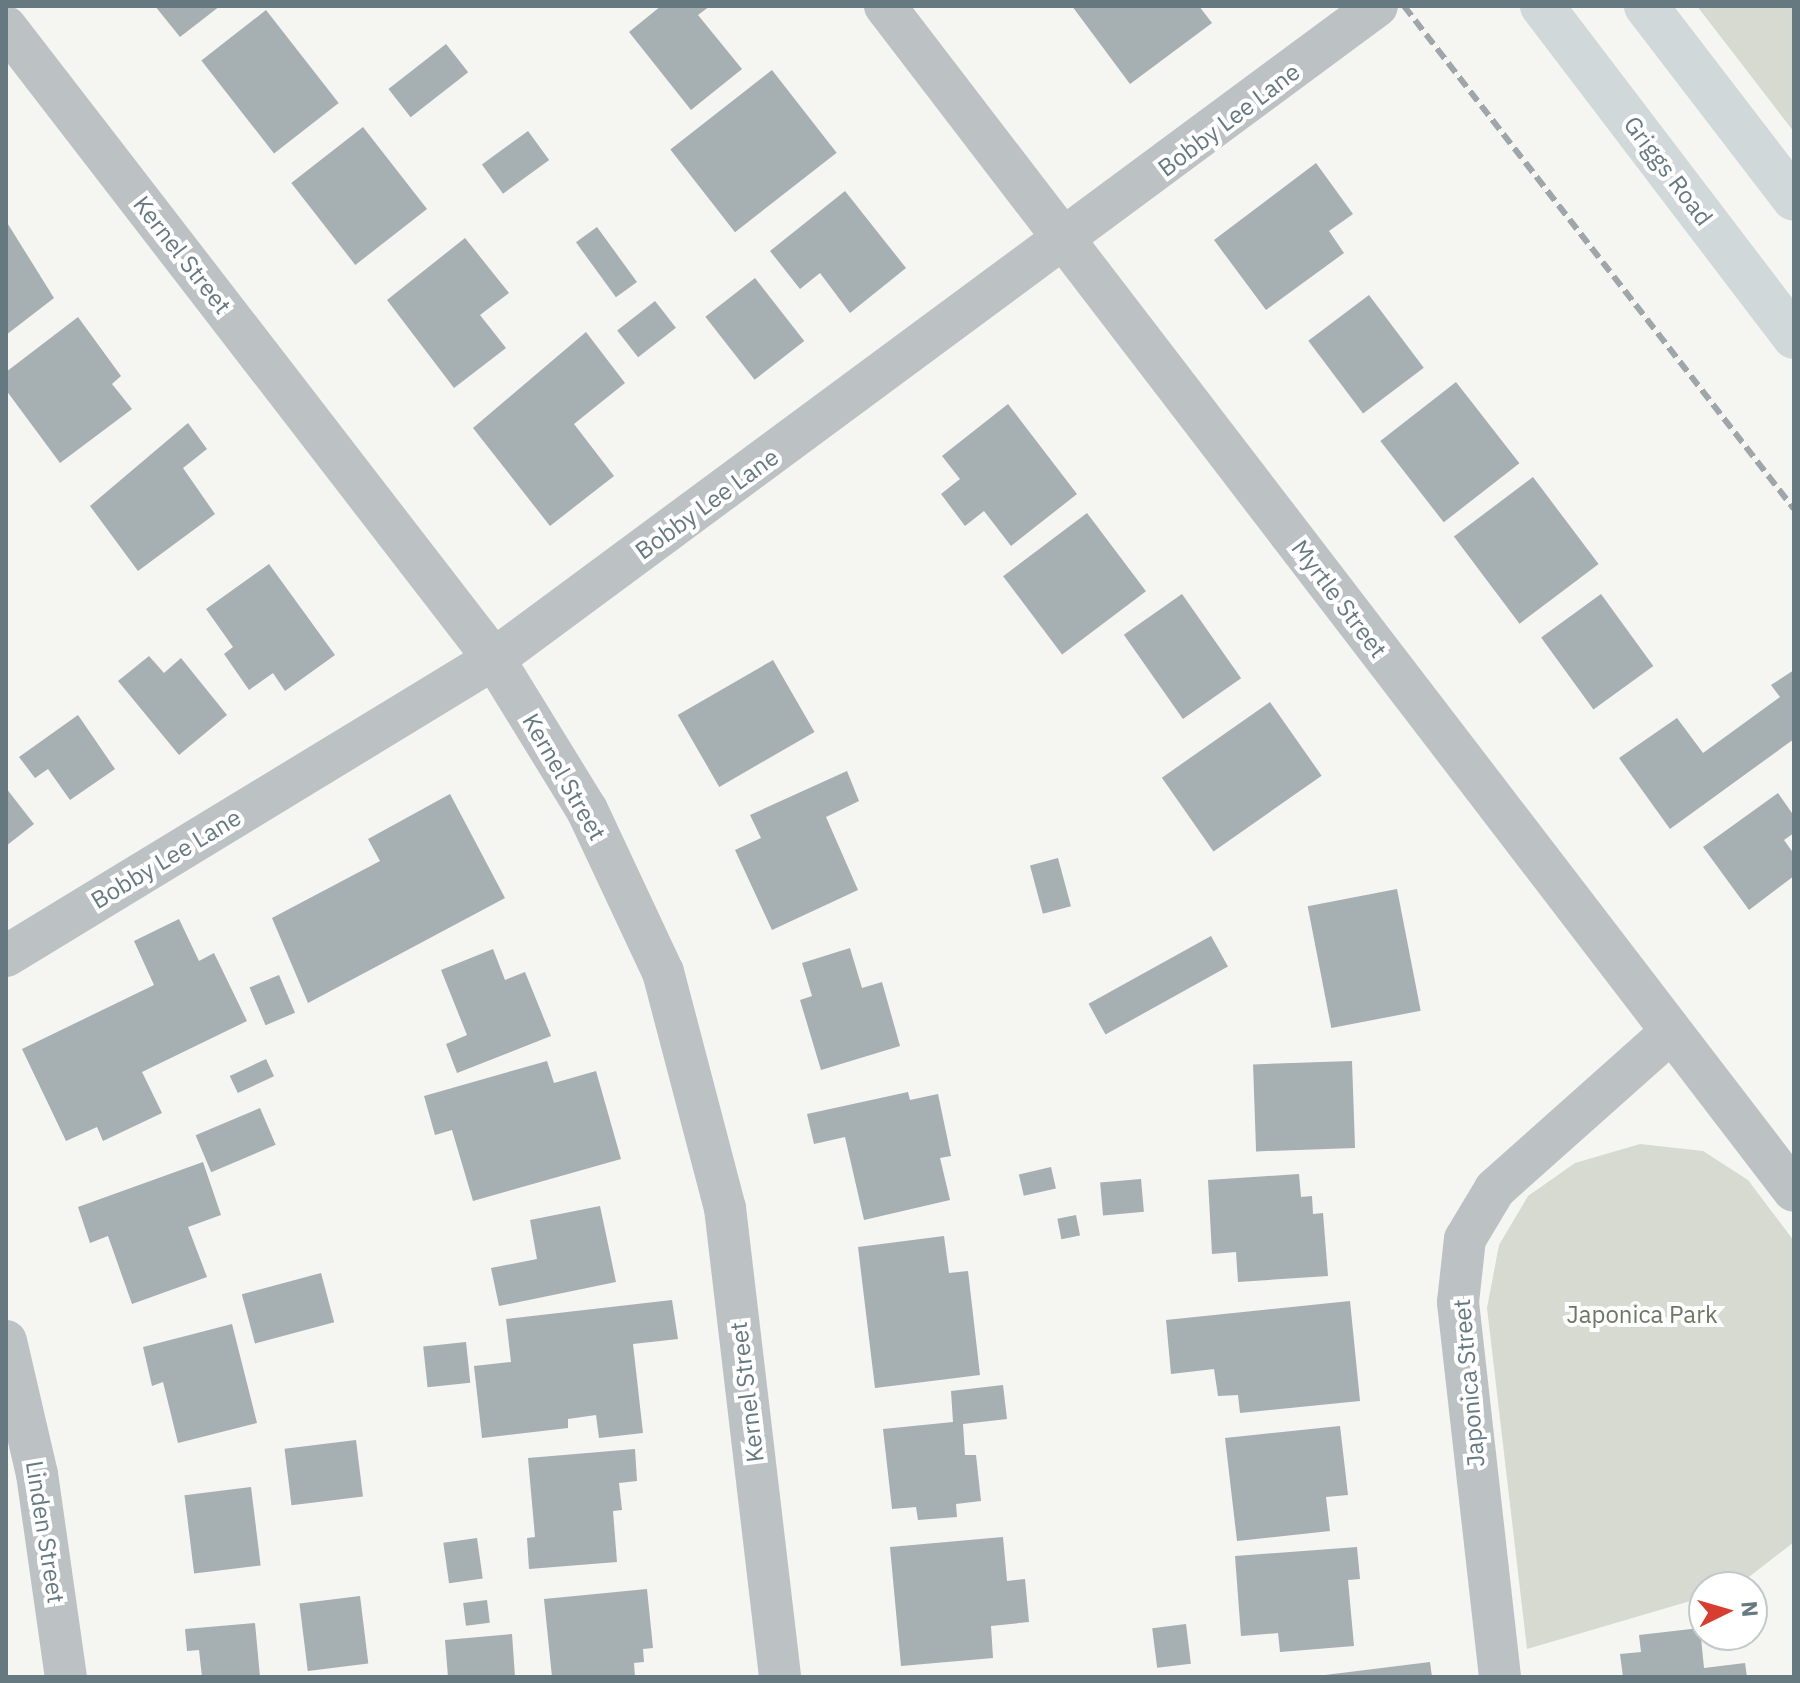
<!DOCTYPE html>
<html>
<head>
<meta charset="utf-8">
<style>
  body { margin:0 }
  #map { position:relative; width:1800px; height:1683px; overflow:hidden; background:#f5f5f2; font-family:"IBM Plex Sans",sans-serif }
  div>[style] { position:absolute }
  .green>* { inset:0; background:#d6dad1 }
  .building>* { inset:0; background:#a6afb2; transform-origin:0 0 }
  .street>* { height:42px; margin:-21px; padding:0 21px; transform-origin:21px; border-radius:21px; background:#bcc1c3 }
  .secondary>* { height:44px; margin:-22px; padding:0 22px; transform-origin:22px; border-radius:22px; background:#d1d8d9 }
  .rail>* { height:6px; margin-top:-3px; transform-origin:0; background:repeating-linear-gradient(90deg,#9ea6a9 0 12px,transparent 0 18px) }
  span { translate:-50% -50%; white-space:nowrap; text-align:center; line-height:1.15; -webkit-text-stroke:8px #fff; paint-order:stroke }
  .street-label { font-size:24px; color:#667981 }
  .park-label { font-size:24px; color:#6b7964 }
  .frame { position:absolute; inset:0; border:8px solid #667981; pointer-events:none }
  .north { position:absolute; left:1688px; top:1571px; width:80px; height:80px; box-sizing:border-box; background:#fff; border:2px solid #c2c9cd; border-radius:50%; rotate:85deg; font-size:22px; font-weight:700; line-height:32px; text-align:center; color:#667981 }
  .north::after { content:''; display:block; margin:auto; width:28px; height:36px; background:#d83d2f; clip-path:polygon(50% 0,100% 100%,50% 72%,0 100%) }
</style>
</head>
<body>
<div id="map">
  <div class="green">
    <div style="clip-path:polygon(1697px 6px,1794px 6px,1794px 132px)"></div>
    <div style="clip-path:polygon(1640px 1144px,1703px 1151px,1748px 1180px,1794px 1241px,1794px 1542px,1736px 1587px,1704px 1587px,1704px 1597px,1527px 1649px,1487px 1308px,1499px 1245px,1528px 1196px,1575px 1163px)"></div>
  </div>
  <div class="building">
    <div style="clip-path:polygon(155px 6px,220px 6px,180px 37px)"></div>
    <div style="clip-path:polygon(661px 6px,710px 6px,698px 15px,742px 69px,691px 110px,629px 32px)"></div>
    <div style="clip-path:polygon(1072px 6px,1199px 6px,1212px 23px,1130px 84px)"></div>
    <div style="left:266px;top:10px;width:118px;height:82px;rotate:52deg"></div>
    <div style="left:446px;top:44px;width:36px;height:73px;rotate:52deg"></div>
    <div style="left:772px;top:70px;width:105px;height:129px;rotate:52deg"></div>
    <div style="left:363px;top:127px;width:104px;height:91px;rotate:52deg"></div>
    <div style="left:528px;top:131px;width:36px;height:57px;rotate:54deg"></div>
    <div style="clip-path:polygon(1316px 163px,1353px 214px,1329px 231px,1344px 253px,1266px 310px,1214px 240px)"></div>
    <div style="clip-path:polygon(845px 191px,906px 268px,850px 313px,820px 273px,800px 289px,770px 251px)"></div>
    <div style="clip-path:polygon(6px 221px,54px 298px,6px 335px)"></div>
    <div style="left:597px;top:227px;width:68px;height:26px;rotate:54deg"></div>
    <div style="clip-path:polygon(465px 238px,509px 293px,480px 315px,506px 348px,454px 388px,387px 300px)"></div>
    <div style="left:755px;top:278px;width:80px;height:63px;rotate:52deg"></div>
    <div style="left:1369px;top:295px;width:91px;height:76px;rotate:53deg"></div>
    <div style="left:655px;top:301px;width:34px;height:48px;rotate:52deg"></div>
    <div style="clip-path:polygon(78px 317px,121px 376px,112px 384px,132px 409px,60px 463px,6px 390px,6px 372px)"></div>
    <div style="clip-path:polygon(586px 332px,625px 383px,574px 424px,614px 476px,550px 526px,473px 428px)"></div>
    <div style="left:1456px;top:382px;width:103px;height:96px;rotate:52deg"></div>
    <div style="clip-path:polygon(1008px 404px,1077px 494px,1011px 546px,984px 511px,965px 526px,941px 494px,960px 479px,942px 456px)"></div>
    <div style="clip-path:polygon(188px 423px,207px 449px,183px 468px,215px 514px,138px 571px,90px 506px)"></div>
    <div style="left:1533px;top:477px;width:109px;height:99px;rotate:53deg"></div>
    <div style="left:1087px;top:513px;width:98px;height:105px;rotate:53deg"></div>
    <div style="clip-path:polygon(269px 564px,335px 655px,285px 691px,273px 673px,249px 690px,224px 654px,233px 647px,206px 609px)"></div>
    <div style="left:1182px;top:594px;width:103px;height:71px;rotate:55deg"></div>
    <div style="left:1601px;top:594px;width:89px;height:74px;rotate:54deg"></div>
    <div style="clip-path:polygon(149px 656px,164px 673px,181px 658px,227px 715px,179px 755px,118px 681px)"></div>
    <div style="left:773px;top:660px;width:83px;height:110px;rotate:60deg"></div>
    <div style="clip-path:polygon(1794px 670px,1794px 739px,1670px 829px,1619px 758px,1677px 718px,1703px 753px,1780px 697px,1771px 685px)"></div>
    <div style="left:1270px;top:702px;width:90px;height:132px;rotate:55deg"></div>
    <div style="clip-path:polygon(78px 715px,115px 769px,70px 800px,48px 769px,35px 778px,19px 757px)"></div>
    <div style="clip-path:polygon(847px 771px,859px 801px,826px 817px,858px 890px,772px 930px,735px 850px,761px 838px,750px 815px)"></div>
    <div style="clip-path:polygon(6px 788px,34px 824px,6px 846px)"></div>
    <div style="clip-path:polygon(1778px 793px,1794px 816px,1794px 833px,1784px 840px,1794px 854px,1794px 876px,1749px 910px,1703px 847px)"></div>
    <div style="clip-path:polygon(450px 794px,505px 898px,308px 1003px,272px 918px,380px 861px,368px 839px)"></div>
    <div style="left:1058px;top:858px;width:50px;height:29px;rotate:75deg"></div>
    <div style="left:1397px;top:889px;width:124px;height:91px;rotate:79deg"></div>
    <div style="clip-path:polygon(179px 919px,199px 961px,214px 953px,247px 1021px,142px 1072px,162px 1113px,103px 1141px,97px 1127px,66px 1141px,22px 1049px,154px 985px,134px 941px)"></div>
    <div style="left:1211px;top:936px;width:35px;height:140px;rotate:61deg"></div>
    <div style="clip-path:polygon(850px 948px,862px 988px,882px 982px,900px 1046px,821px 1070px,800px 1000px,812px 996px,802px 963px)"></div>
    <div style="clip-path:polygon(493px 949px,505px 980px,525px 972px,551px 1036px,457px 1073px,446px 1044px,467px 1035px,441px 970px)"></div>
    <div style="left:279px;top:975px;width:41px;height:32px;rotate:67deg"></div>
    <div style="left:266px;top:1059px;width:19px;height:40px;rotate:65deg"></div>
    <div style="clip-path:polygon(547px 1061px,554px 1083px,596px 1071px,621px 1159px,473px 1201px,452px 1130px,435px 1135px,424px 1096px)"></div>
    <div style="left:1352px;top:1061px;width:87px;height:99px;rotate:88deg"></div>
    <div style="clip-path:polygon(908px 1092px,910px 1100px,938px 1094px,951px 1156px,940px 1158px,950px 1200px,864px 1220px,845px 1137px,814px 1144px,807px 1114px)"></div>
    <div style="left:260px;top:1108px;width:40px;height:70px;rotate:67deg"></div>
    <div style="clip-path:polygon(203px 1162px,221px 1215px,188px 1227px,207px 1277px,132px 1304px,108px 1236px,90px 1243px,78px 1207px)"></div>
    <div style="left:1051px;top:1167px;width:22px;height:33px;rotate:77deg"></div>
    <div style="clip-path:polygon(1299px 1174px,1301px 1197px,1312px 1196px,1313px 1214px,1323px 1213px,1328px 1276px,1238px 1282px,1236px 1252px,1212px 1254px,1208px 1180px)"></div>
    <div style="left:1141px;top:1179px;width:33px;height:41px;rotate:85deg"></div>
    <div style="clip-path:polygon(600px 1206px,616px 1282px,499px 1306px,491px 1268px,537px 1259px,530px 1220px)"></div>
    <div style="left:1076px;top:1215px;width:21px;height:19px;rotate:79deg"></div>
    <div style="clip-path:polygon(944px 1236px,949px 1273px,968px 1271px,980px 1375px,875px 1388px,858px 1247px)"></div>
    <div style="left:321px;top:1273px;width:51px;height:82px;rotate:75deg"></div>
    <div style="clip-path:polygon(672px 1300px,678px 1339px,633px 1344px,643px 1433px,599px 1438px,596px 1415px,568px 1419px,568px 1428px,482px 1438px,474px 1366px,511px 1362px,506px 1319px)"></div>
    <div style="clip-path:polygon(1350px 1301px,1360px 1401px,1240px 1413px,1238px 1395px,1218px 1396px,1214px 1369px,1171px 1374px,1166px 1320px)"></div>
    <div style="clip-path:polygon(232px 1324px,257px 1423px,178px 1443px,163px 1382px,152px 1386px,143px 1347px)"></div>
    <div style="left:466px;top:1342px;width:41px;height:43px;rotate:84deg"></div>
    <div style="clip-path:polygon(1003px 1385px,1007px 1419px,963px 1424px,965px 1455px,976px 1455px,981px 1501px,956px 1504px,957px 1517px,918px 1520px,916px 1507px,892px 1509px,883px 1429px,953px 1422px,951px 1391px)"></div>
    <div style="clip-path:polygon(1340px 1426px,1348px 1495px,1326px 1497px,1330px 1531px,1237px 1541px,1225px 1438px)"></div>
    <div style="left:356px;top:1440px;width:57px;height:72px;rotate:83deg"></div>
    <div style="clip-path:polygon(635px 1449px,637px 1481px,619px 1483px,622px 1510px,613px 1511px,617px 1562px,529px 1569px,527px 1538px,535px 1537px,528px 1458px)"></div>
    <div style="left:251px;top:1487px;width:79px;height:67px;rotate:83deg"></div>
    <div style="clip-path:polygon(1003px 1537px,1007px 1581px,1025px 1579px,1029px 1622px,991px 1626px,993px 1658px,901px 1666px,890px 1547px)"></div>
    <div style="left:477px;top:1538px;width:41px;height:34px;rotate:82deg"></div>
    <div style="clip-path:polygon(1357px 1547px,1360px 1579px,1348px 1580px,1354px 1646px,1280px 1652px,1278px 1633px,1241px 1636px,1235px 1556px)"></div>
    <div style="clip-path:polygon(647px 1589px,653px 1648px,643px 1649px,644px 1662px,634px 1663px,635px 1677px,552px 1677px,544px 1599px)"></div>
    <div style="left:360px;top:1596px;width:68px;height:61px;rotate:83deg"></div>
    <div style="left:487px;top:1600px;width:23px;height:24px;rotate:83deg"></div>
    <div style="clip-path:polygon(255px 1623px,260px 1677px,202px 1677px,199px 1650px,187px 1651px,185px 1629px)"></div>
    <div style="left:1186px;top:1624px;width:40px;height:34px;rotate:83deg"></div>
    <div style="clip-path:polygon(1700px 1628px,1704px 1668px,1745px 1663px,1747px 1677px,1623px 1677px,1620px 1654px,1641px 1652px,1639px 1635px)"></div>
    <div style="clip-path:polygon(512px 1634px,515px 1677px,448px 1677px,445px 1640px)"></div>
    <div style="clip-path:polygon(1430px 1662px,1432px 1677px,1325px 1677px,1325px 1675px)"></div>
  </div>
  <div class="street">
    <div style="left:885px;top:6px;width:1493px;rotate:52.51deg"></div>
    <div style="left:6px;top:27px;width:798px;rotate:52.33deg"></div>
    <div style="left:494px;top:659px;width:177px;rotate:58.4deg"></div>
    <div style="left:587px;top:810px;width:179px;rotate:64.9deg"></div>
    <div style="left:663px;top:972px;width:244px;rotate:75.3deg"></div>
    <div style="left:725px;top:1208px;width:472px;rotate:83.3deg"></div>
    <div style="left:6px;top:956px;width:571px;rotate:-31.32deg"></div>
    <div style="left:494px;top:659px;width:1098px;rotate:-36.48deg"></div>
    <div style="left:6px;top:1341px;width:137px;rotate:76.9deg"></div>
    <div style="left:37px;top:1474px;width:205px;rotate:81.9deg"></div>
    <div style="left:1500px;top:1677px;width:377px;rotate:-96.4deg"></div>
    <div style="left:1458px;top:1302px;width:63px;rotate:-83.7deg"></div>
    <div style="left:1465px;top:1239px;width:58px;rotate:-59deg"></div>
    <div style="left:1495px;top:1189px;width:236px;rotate:-41.7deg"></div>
  </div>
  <div class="secondary">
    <div style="left:1542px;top:6px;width:416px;rotate:52.7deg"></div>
    <div style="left:1646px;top:6px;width:243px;rotate:52.5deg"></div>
  </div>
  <div class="rail">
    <div style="left:1404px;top:6px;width:636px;rotate:52.21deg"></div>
  </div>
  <div class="street-label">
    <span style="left:1229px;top:120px;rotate:-37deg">Bobby Lee Lane</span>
    <span style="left:1668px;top:171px;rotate:53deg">Griggs Road</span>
    <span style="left:182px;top:255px;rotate:52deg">Kernel Street</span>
    <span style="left:707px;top:504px;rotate:-36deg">Bobby Lee Lane</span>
    <span style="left:1339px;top:599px;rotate:53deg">Myrtle Street</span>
    <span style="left:564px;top:777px;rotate:60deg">Kernel Street</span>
    <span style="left:166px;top:859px;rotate:-31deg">Bobby Lee Lane</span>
    <span style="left:1469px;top:1383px;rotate:-95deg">Japonica Street</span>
    <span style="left:747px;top:1392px;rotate:-97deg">Kernel Street</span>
    <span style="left:45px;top:1532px;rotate:81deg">Linden Street</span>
  </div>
  <div class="park-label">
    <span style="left:1642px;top:1315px">Japonica Park</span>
  </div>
  <div class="frame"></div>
  <div class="north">N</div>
</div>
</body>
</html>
